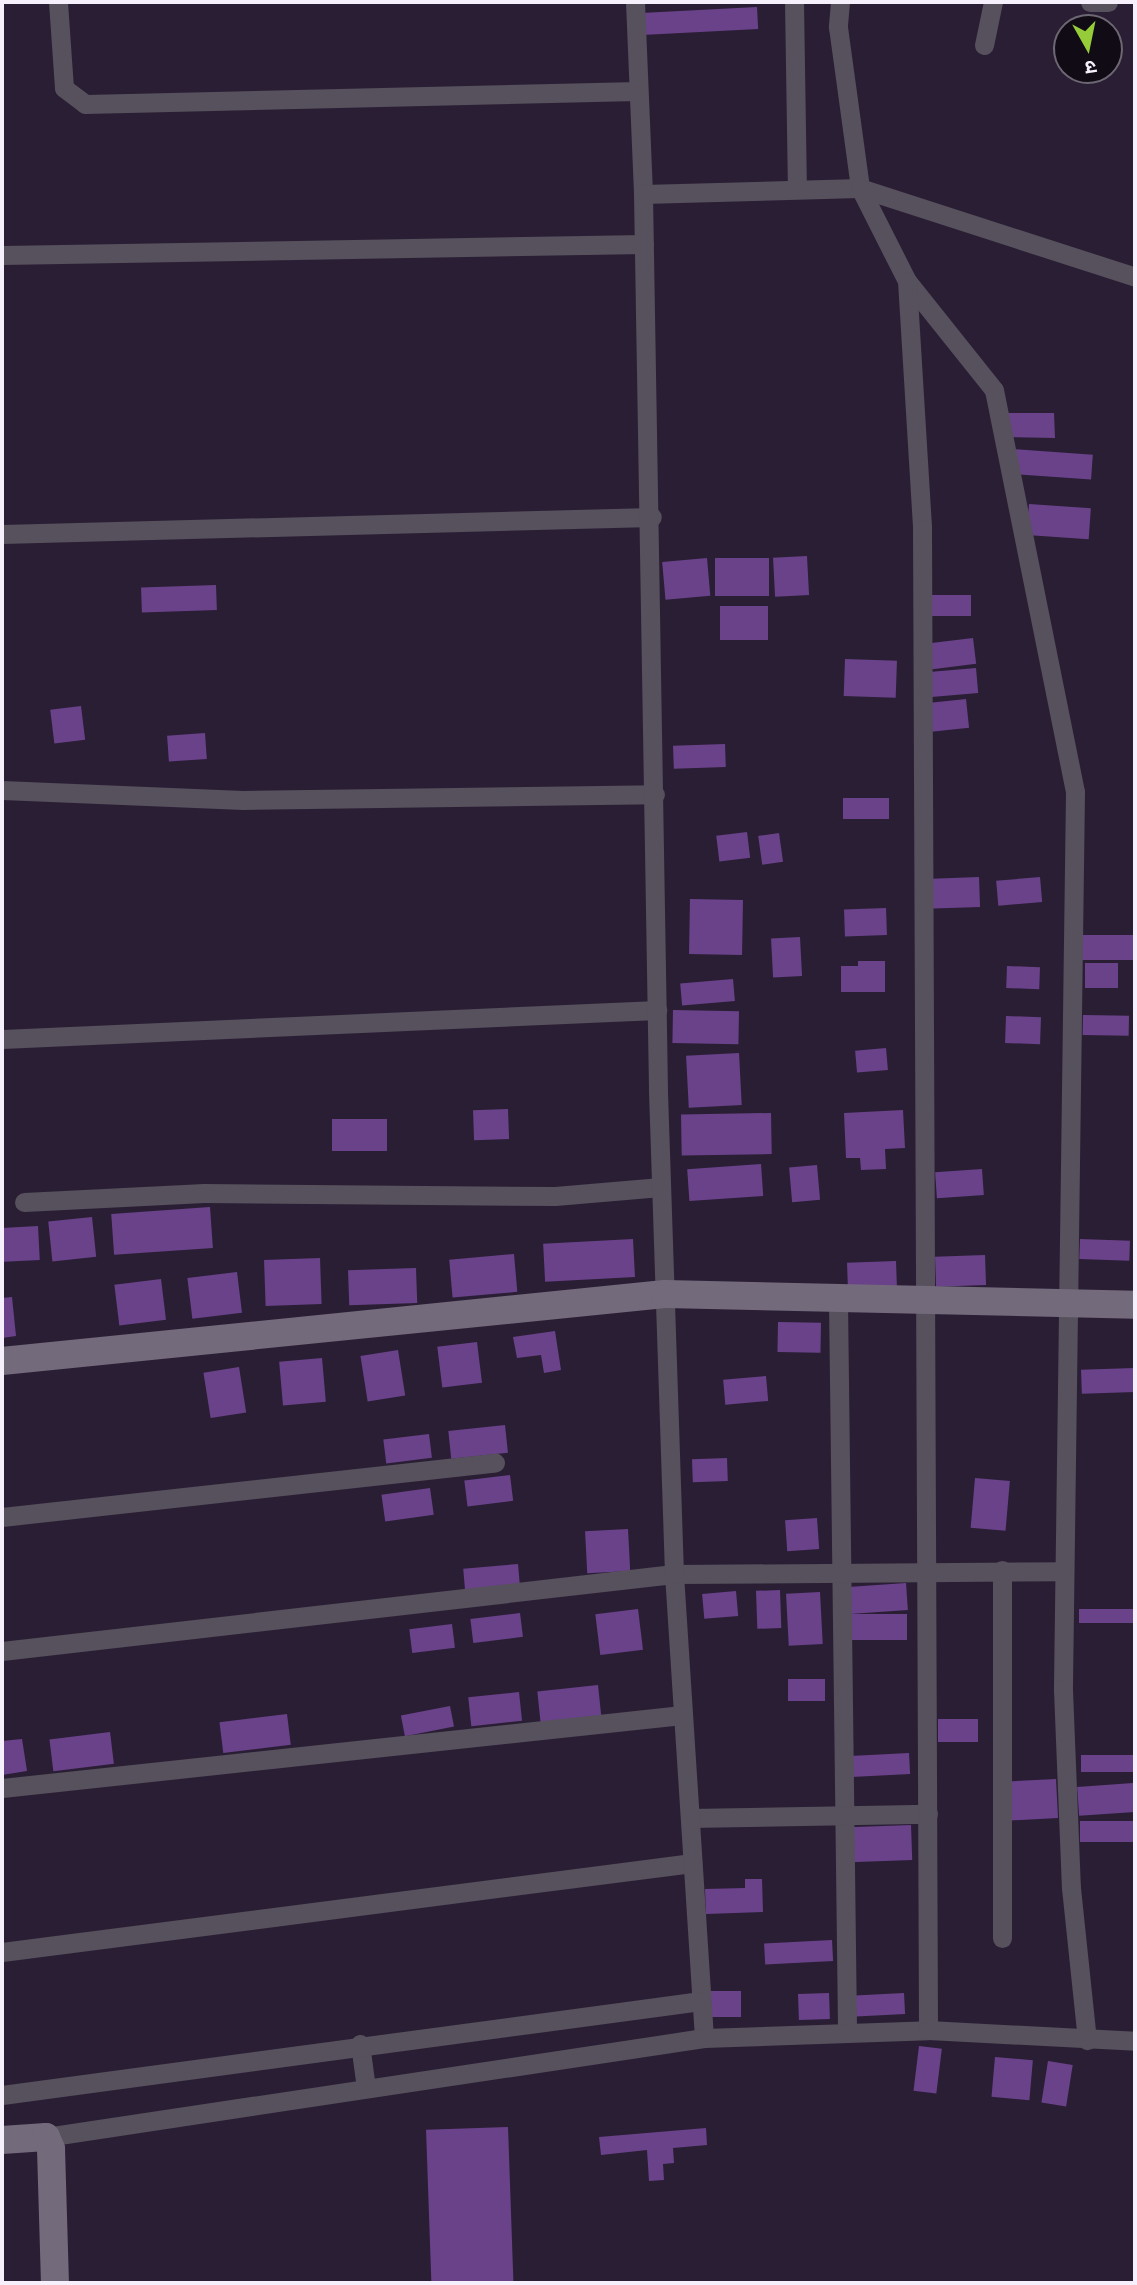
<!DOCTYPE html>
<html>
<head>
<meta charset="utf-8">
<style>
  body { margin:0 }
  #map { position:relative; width:1137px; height:2285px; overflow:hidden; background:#2a1e35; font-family:Raleway,"Noto Sans Devanagari",sans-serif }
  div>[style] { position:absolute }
  .building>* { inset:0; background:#6a428a; transform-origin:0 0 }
  .street>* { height:19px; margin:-9.5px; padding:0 9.5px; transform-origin:9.5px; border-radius:9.5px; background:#56515c }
  .secondary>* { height:28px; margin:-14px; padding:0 14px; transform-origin:14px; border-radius:14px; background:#736a7c }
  span { translate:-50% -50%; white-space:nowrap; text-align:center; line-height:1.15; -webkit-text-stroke:6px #100b15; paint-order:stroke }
  .frame { position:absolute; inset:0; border:4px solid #f6f0fd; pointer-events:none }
  .north { position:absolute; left:1053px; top:14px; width:70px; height:70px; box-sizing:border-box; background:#100b15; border:2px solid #6c6772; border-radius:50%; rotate:171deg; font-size:19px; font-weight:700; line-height:28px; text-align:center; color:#f6f0fd }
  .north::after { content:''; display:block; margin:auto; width:24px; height:32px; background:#96cc39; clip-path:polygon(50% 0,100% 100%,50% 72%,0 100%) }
</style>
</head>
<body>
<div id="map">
  <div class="building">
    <div style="left:757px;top:7px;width:22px;height:121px;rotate:87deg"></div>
    <div style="clip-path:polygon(1004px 413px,1054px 413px,1055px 438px,1009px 437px)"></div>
    <div style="left:1012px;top:449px;width:81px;height:25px;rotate:4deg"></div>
    <div style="left:1029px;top:504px;width:62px;height:31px;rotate:4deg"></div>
    <div style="left:807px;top:556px;width:39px;height:34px;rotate:87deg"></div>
    <div style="left:707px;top:558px;width:38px;height:45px;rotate:85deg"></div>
    <div style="left:715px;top:558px;width:54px;height:38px"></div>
    <div style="left:216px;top:585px;width:25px;height:75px;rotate:88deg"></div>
    <div style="left:971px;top:595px;width:21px;height:47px;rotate:90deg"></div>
    <div style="left:720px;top:606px;width:48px;height:34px"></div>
    <div style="left:973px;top:638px;width:26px;height:48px;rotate:83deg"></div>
    <div style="left:845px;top:659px;width:52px;height:37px;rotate:2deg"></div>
    <div style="left:976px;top:668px;width:25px;height:47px;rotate:85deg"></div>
    <div style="left:966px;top:699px;width:29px;height:38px;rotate:84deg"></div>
    <div style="left:81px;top:706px;width:34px;height:31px;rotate:83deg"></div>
    <div style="left:205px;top:733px;width:26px;height:38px;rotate:86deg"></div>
    <div style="left:725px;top:744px;width:23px;height:52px;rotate:88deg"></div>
    <div style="left:843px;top:798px;width:46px;height:21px"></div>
    <div style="left:747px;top:832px;width:26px;height:31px;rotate:83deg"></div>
    <div style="left:779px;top:833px;width:29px;height:21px;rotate:82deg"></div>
    <div style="left:979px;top:877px;width:30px;height:47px;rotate:88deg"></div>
    <div style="left:1040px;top:877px;width:25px;height:44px;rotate:85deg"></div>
    <div style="left:690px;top:899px;width:53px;height:55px;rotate:1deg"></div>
    <div style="left:886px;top:908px;width:27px;height:42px;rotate:88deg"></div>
    <div style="left:1135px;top:935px;width:25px;height:53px;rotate:90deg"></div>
    <div style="left:800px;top:937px;width:39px;height:29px;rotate:87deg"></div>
    <div style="clip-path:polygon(858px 961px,885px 961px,885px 992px,841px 992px,841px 966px,858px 966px)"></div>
    <div style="left:1118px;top:963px;width:25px;height:33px;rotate:90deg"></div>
    <div style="left:1007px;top:966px;width:33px;height:22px;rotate:2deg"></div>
    <div style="left:733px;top:979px;width:22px;height:53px;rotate:85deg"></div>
    <div style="left:673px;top:1010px;width:66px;height:33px;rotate:1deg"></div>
    <div style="left:1083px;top:1015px;width:46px;height:20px;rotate:1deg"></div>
    <div style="left:1006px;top:1016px;width:35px;height:27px;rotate:2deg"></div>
    <div style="left:886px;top:1048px;width:22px;height:31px;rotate:85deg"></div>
    <div style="left:739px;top:1053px;width:52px;height:53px;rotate:87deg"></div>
    <div style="left:508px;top:1109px;width:30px;height:35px;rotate:88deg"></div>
    <div style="clip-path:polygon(903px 1110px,905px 1148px,885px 1149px,886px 1169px,861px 1170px,860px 1158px,846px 1158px,844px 1113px)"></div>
    <div style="left:771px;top:1113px;width:41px;height:90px;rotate:89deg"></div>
    <div style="left:387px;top:1119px;width:32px;height:55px;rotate:90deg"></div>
    <div style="left:761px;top:1164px;width:32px;height:74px;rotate:86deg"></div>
    <div style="left:817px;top:1165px;width:35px;height:28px;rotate:85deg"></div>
    <div style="left:982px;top:1169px;width:26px;height:47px;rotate:86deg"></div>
    <div style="left:210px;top:1207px;width:41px;height:99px;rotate:86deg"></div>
    <div style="left:92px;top:1217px;width:40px;height:44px;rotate:84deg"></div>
    <div style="left:38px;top:1226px;width:34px;height:36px;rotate:87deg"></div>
    <div style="left:633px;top:1239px;width:38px;height:90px;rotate:87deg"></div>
    <div style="left:1080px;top:1239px;width:50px;height:20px;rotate:2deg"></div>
    <div style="left:514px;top:1254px;width:38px;height:65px;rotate:85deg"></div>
    <div style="left:985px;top:1255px;width:30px;height:50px;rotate:88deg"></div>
    <div style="left:320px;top:1258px;width:46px;height:56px;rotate:88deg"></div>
    <div style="left:896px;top:1261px;width:29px;height:49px;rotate:88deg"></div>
    <div style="left:416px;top:1268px;width:35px;height:68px;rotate:88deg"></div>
    <div style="left:237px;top:1272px;width:41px;height:50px;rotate:83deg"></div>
    <div style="left:161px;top:1279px;width:41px;height:47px;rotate:83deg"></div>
    <div style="clip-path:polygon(12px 1297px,16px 1336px,2px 1338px,2px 1298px)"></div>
    <div style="left:778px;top:1322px;width:43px;height:30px;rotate:1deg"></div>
    <div style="clip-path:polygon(555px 1331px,561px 1370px,544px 1373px,541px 1355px,517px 1358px,513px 1337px)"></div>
    <div style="left:477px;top:1342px;width:41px;height:40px;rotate:83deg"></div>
    <div style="left:398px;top:1350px;width:46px;height:38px;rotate:81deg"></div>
    <div style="left:322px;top:1358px;width:44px;height:43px;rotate:85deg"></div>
    <div style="left:239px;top:1367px;width:46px;height:36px;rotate:81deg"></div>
    <div style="left:1134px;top:1368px;width:24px;height:53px;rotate:88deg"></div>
    <div style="left:766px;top:1376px;width:25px;height:43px;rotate:85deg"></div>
    <div style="left:505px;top:1425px;width:28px;height:57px;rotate:84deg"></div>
    <div style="left:429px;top:1434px;width:24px;height:46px;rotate:83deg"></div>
    <div style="left:727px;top:1458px;width:23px;height:35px;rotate:88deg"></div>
    <div style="left:510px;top:1475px;width:26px;height:46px;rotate:83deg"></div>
    <div style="left:975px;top:1478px;width:35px;height:50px;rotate:5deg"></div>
    <div style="left:430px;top:1488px;width:27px;height:49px;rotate:82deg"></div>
    <div style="left:817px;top:1518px;width:31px;height:32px;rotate:86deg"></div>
    <div style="left:628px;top:1529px;width:42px;height:43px;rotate:87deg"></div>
    <div style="left:518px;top:1564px;width:25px;height:55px;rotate:85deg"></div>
    <div style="left:906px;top:1583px;width:27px;height:58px;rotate:86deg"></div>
    <div style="left:780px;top:1590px;width:38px;height:24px;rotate:88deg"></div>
    <div style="left:736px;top:1591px;width:25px;height:34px;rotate:85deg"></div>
    <div style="left:820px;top:1592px;width:52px;height:34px;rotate:87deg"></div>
    <div style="left:638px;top:1609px;width:41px;height:43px;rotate:83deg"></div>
    <div style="left:1135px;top:1609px;width:14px;height:56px;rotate:90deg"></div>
    <div style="left:520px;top:1613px;width:24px;height:50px;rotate:83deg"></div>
    <div style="left:907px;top:1614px;width:26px;height:58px;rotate:90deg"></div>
    <div style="left:452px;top:1624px;width:24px;height:43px;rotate:83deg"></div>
    <div style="left:788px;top:1679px;width:37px;height:22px"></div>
    <div style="left:598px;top:1685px;width:31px;height:61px;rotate:84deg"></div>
    <div style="left:519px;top:1692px;width:29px;height:51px;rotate:84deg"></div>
    <div style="left:450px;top:1706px;width:21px;height:50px;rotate:79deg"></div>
    <div style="left:287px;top:1714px;width:31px;height:68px;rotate:83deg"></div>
    <div style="left:978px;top:1719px;width:23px;height:40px;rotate:90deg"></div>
    <div style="left:110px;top:1732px;width:32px;height:61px;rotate:83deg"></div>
    <div style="clip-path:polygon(22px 1739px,27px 1771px,2px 1775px,2px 1741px)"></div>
    <div style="left:909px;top:1753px;width:21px;height:59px;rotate:87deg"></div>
    <div style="left:1135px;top:1755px;width:17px;height:54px;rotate:90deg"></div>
    <div style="left:1056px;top:1779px;width:39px;height:52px;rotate:87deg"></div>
    <div style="left:1133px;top:1783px;width:29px;height:56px;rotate:86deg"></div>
    <div style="left:1135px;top:1821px;width:21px;height:55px;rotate:90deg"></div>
    <div style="left:911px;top:1825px;width:35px;height:63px;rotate:88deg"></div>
    <div style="clip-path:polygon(745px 1879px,762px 1879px,763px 1912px,706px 1914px,705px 1889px,745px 1888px)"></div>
    <div style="left:832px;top:1940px;width:21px;height:68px;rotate:87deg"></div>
    <div style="left:710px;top:1991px;width:31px;height:26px"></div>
    <div style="left:829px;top:1993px;width:26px;height:31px;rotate:88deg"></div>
    <div style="left:904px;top:1993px;width:21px;height:49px;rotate:87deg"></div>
    <div style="left:919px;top:2046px;width:23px;height:45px;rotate:7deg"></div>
    <div style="left:995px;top:2057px;width:38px;height:40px;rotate:5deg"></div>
    <div style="left:1048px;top:2061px;width:25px;height:42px;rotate:9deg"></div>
    <div style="left:508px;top:2127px;width:156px;height:82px;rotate:88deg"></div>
    <div style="clip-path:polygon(706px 2128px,707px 2145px,673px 2148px,674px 2163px,663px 2164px,664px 2180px,649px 2181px,647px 2150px,601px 2155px,599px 2137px)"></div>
  </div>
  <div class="street">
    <div style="left:58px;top:2px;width:86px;rotate:86deg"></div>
    <div style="left:64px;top:88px;width:26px;rotate:37deg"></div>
    <div style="left:85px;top:104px;width:553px;rotate:-1.35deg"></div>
    <div style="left:635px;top:2px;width:192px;rotate:87.6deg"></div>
    <div style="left:794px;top:2px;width:187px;rotate:89.1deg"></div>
    <div style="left:840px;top:2px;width:25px;rotate:95deg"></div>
    <div style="left:838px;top:27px;width:162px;rotate:82.2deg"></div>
    <div style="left:860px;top:188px;width:289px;rotate:17.9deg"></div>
    <div style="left:1090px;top:2px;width:18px"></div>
    <div style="left:984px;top:45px;width:44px;rotate:-78.2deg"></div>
    <div style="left:2px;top:255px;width:642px;rotate:-0.98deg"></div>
    <div style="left:907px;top:281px;width:139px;rotate:51.4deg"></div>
    <div style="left:994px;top:390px;width:410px;rotate:78.6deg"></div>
    <div style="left:1075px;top:792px;width:898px;rotate:90.77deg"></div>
    <div style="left:1063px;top:1690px;width:198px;rotate:87.7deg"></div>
    <div style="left:1071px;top:1888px;width:153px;rotate:84deg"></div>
    <div style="left:2px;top:534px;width:650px;rotate:-1.5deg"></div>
    <div style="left:2px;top:790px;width:241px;rotate:2.4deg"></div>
    <div style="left:243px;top:800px;width:412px;rotate:-0.8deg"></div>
    <div style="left:2px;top:1039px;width:656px;rotate:-2.54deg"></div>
    <div style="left:24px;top:1202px;width:180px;rotate:-2.9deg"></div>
    <div style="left:204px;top:1193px;width:351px;rotate:0.5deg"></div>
    <div style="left:555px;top:1196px;width:106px;rotate:-4.9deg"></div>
    <div style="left:838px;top:1301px;width:730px;rotate:89.29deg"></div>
    <div style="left:2px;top:1517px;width:496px;rotate:-6.3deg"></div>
    <div style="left:2px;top:1651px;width:676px;rotate:-6.54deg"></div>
    <div style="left:674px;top:1574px;width:388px;rotate:-0.4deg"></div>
    <div style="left:2px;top:1788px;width:684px;rotate:-6.13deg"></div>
    <div style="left:690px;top:1818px;width:238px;rotate:-1deg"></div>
    <div style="left:1002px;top:1938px;width:368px;rotate:-90deg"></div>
    <div style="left:2px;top:1952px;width:696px;rotate:-7.35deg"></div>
    <div style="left:704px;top:2038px;width:465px;rotate:-93.7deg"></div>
    <div style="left:674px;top:1574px;width:485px;rotate:-91.9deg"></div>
    <div style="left:658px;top:1089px;width:895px;rotate:-90.96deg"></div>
    <div style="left:643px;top:194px;width:217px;rotate:-1.6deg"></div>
    <div style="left:860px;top:188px;width:104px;rotate:63.2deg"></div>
    <div style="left:907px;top:281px;width:248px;rotate:86.5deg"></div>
    <div style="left:922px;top:529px;width:1501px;rotate:89.77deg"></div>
    <div style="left:360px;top:2044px;width:44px;rotate:82.2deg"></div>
    <div style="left:2px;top:2095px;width:705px;rotate:-7.66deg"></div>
    <div style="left:46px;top:2137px;width:665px;rotate:-8.56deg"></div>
    <div style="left:704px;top:2038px;width:224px;rotate:-2deg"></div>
    <div style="left:928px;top:2030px;width:207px;rotate:3deg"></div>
  </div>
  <div class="secondary">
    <div style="left:2px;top:1361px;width:666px;rotate:-5.77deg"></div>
    <div style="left:665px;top:1294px;width:470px;rotate:1.3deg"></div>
    <div style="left:2px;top:2140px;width:44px;rotate:-3.9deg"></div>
    <div style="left:46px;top:2137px;width:13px;rotate:67deg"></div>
    <div style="left:51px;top:2149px;width:134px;rotate:88.3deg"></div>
  </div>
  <div class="frame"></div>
  <div class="north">उ</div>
</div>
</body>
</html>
